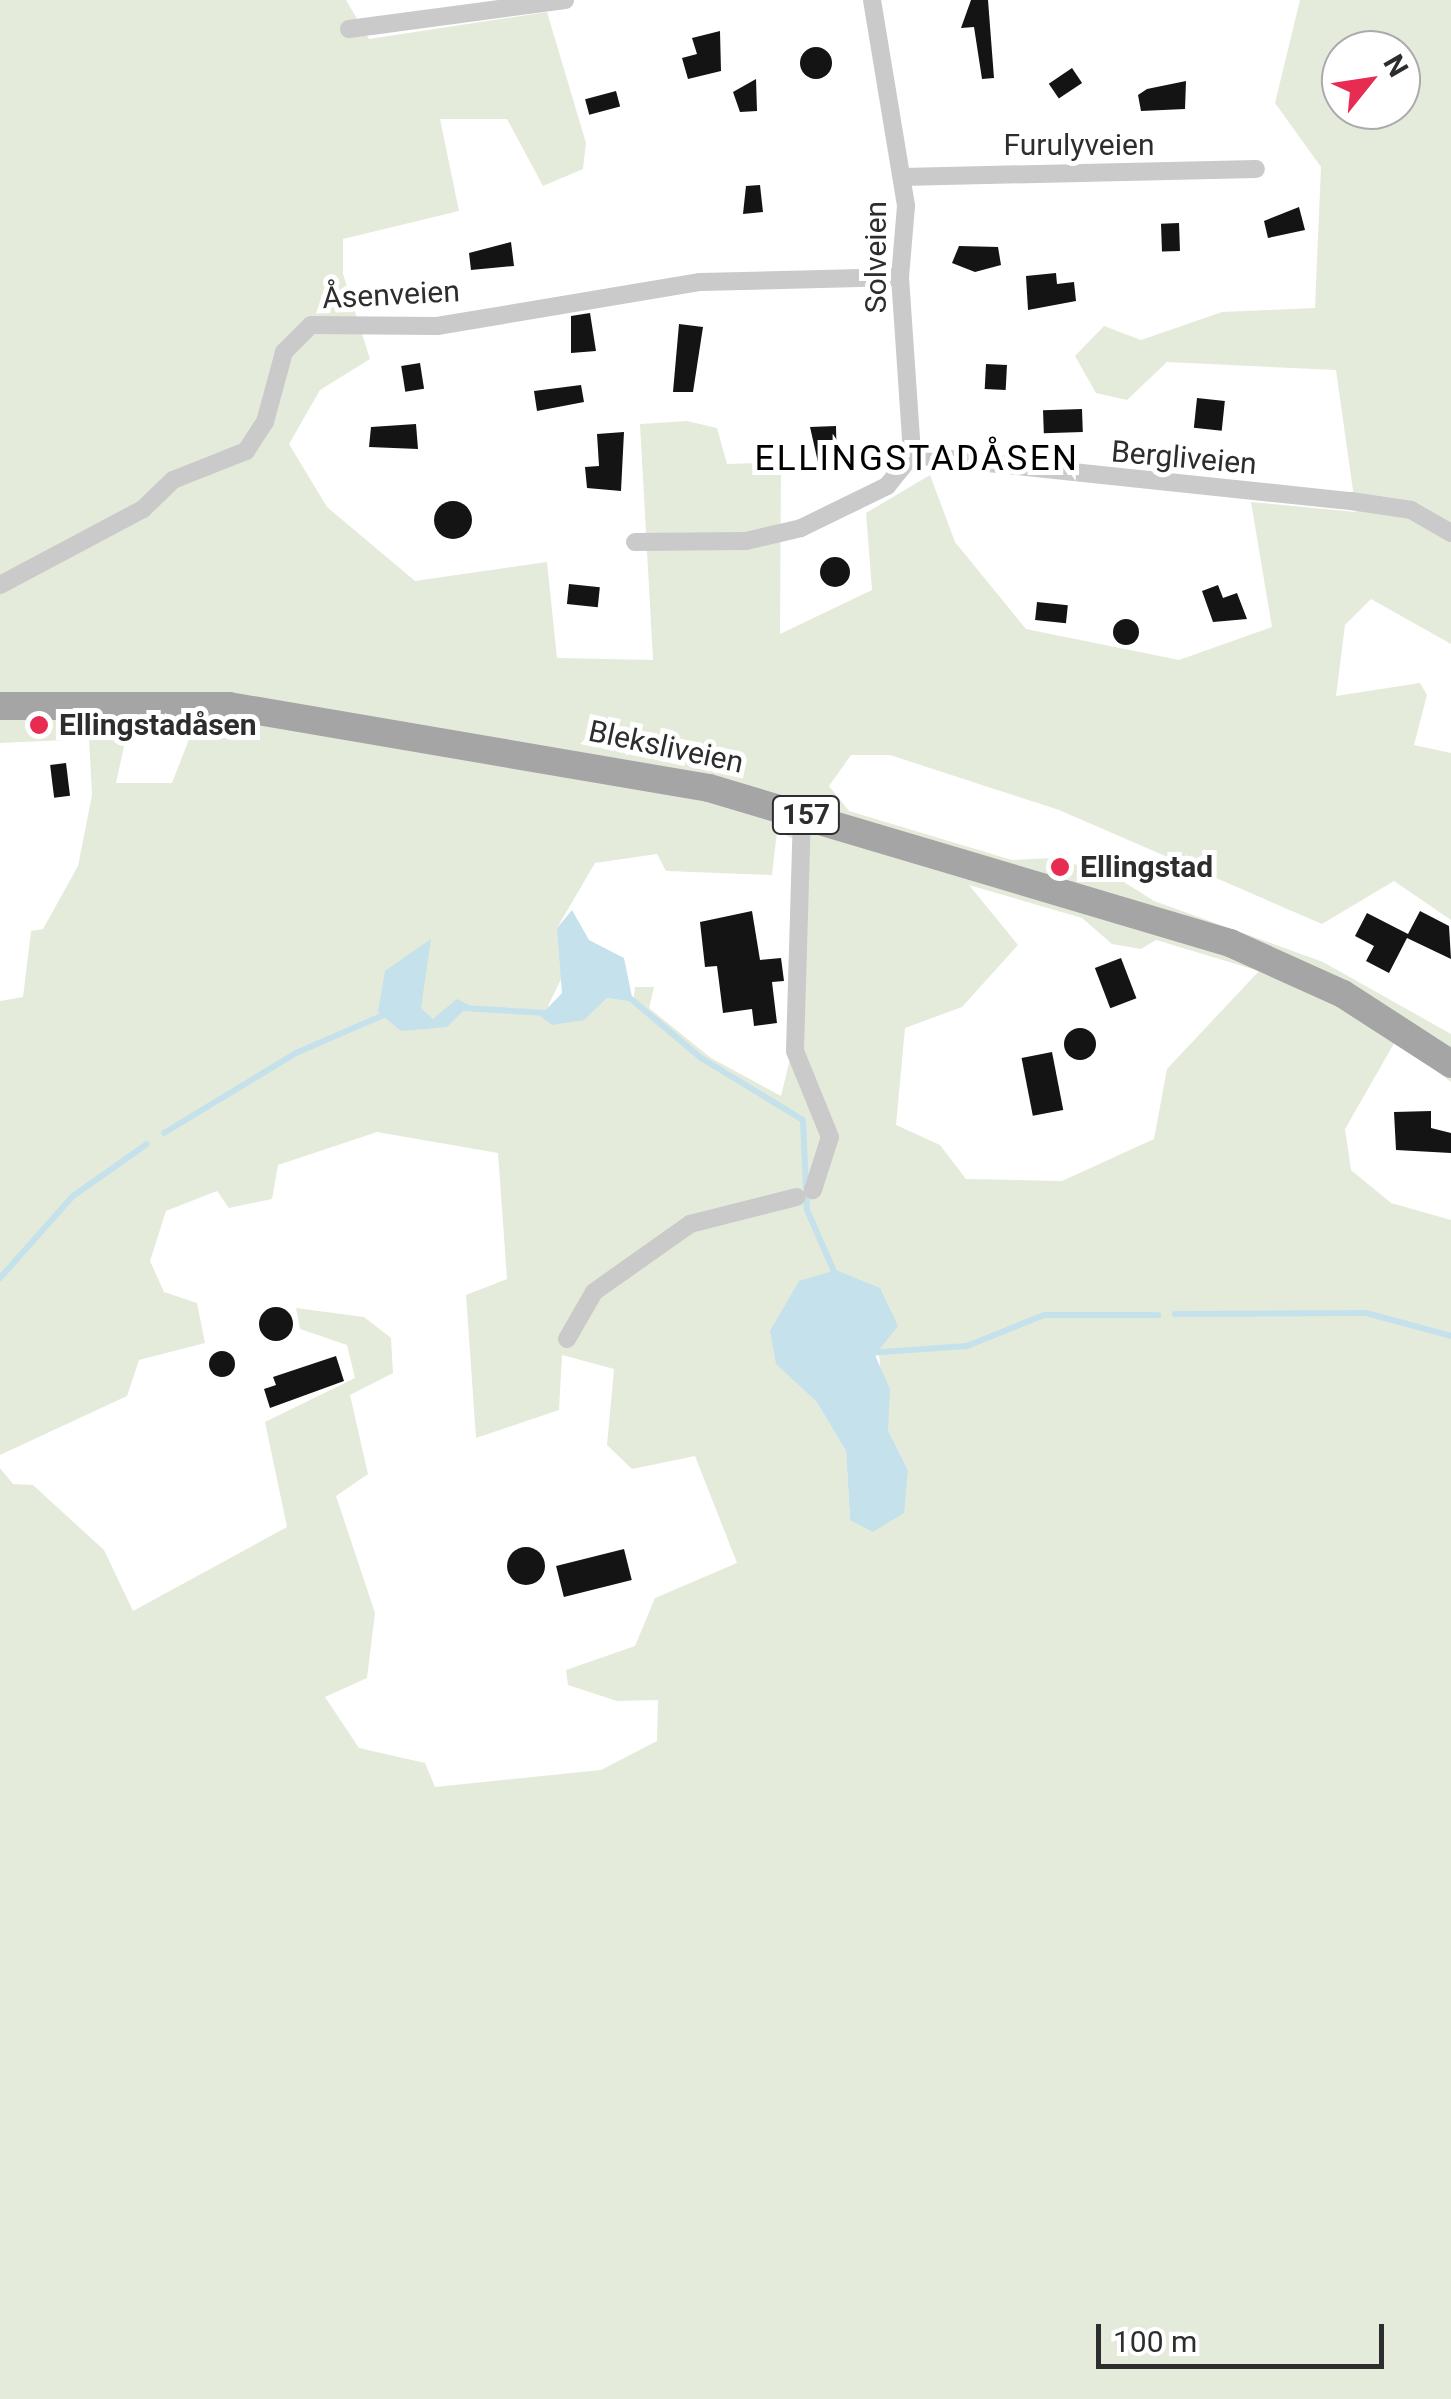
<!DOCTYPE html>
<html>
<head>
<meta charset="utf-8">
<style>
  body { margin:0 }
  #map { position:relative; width:1451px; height:2399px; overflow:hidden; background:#fff; font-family:Roboto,sans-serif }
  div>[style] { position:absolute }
  .green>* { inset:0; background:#e5ebda }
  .water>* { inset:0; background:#c5e1eb }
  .stream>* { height:6px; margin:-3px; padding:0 3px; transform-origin:3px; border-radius:3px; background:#c5e1eb }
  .building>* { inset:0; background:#141414; transform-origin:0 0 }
  .round { border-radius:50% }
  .street>* { height:18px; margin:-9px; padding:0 9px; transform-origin:9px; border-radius:9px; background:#cacaca }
  .primary>* { height:28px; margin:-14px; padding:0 14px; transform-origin:14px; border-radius:14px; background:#a5a5a5 }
  .dots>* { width:28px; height:28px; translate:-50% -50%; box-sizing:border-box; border:5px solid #fff; border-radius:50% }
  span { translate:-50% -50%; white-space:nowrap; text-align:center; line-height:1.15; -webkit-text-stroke:10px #fff; paint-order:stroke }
  .shield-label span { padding:2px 8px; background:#fff; border:2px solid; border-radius:8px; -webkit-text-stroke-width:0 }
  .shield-label { font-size:28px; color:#2d2d2d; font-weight:700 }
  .street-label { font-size:30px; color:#2d2d2d }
  .poi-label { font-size:30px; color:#2d2d2d; font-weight:700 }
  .left { translate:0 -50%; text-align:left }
  .quarter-label { font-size:35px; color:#000; letter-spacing:2.5px }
  .north { position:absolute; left:1321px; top:30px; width:100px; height:100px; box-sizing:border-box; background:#fff; border:2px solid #ababab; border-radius:50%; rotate:60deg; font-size:28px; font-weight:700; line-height:40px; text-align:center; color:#2d2d2d }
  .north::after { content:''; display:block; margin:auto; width:35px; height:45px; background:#e72b51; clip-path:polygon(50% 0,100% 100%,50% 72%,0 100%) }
  .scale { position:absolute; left:1096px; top:2324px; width:288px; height:45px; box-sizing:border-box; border:5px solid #2d2d2d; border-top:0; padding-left:12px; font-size:30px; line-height:35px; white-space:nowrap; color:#2d2d2d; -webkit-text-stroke:8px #fff; paint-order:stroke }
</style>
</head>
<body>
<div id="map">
  <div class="green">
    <div style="clip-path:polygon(evenodd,0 0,346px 0,369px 39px,547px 12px,586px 143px,583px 169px,543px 186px,507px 119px,440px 119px,459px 211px,343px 239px,343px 274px,370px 359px,320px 390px,289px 444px,327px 507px,415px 581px,547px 562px,557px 658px,653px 660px,640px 424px,687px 421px,717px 428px,727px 464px,781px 462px,780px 634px,872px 590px,866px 513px,930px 475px,955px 542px,1026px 629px,1179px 660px,1272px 627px,1251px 502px,1356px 512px,1336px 370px,1167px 362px,1127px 400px,1096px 393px,1075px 356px,1104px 326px,1141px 340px,1222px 312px,1315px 308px,1321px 167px,1275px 103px,1300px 0,1451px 0,1451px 644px,1371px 599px,1345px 625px,1336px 696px,1420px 683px,1427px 695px,1414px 745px,1451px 753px,1451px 920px,1394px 881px,1322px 924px,1059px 810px,890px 755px,851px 755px,829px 786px,849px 811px,1012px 860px,1054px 858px,1116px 877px,1154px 901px,1323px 962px,1451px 1034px,1451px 1082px,1396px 1040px,1345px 1129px,1351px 1170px,1391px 1203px,1451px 1220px,1451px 2399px,0 2399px,0 1468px,13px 1484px,33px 1485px,104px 1550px,133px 1611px,287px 1527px,265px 1422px,355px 1378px,347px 1345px,300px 1329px,296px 1308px,364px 1317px,391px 1338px,393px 1373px,350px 1395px,368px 1474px,336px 1496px,375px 1613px,367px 1678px,325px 1697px,359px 1748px,425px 1763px,435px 1787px,601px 1770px,657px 1741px,658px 1700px,617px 1701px,568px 1685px,566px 1670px,635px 1646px,655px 1598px,737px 1563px,695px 1456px,632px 1469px,607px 1445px,614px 1369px,562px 1355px,559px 1410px,476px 1438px,466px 1295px,507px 1279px,498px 1153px,377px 1132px,278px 1165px,272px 1199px,229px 1208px,217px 1191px,166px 1211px,150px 1261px,164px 1292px,197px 1303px,205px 1343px,139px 1360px,127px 1396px,0 1455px,0 1001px,23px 997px,31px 931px,43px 929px,78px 866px,92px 795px,89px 739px,0 743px,0 0,1341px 50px,1401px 50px,1401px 110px,1341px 110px,1341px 50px,0 0,158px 728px,193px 729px,172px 783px,116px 783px,126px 737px,158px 728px,0 0,777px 831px,806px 845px,800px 1018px,781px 1096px,711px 1058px,649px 1008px,654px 987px,635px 987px,633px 1002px,607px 998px,564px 1017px,548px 1006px,565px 971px,557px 928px,595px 863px,657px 854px,666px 871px,772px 875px,777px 831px,0 0,969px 885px,1082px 918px,1112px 944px,1141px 949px,1156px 940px,1259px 971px,1167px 1069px,1154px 1139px,1062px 1181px,966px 1179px,940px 1145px,896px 1125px,905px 1028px,962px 1007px,1018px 945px,969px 885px,0 0,878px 1347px,888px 1430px,908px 1470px,850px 1520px,846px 1451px,816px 1401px,878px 1347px)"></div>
  </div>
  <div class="water">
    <div style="clip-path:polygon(572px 910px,589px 940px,624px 958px,633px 1002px,607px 998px,584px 1020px,552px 1025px,540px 1016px,562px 993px,557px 928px)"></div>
    <div style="clip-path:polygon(431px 939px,421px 1008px,433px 1019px,457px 999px,469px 1005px,447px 1027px,401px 1031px,378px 1012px,385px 971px)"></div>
    <div style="clip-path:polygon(836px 1270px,880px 1288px,898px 1326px,875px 1355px,890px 1389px,888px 1430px,908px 1470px,904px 1513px,873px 1532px,850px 1520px,846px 1451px,816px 1401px,776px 1364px,770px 1331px,799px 1281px)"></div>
  </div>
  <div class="stream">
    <div style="left:631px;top:999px;width:92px;rotate:40.1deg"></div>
    <div style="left:701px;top:1058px;width:119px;rotate:31.3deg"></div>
    <div style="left:803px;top:1120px;width:90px;rotate:87.5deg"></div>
    <div style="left:807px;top:1210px;width:74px;rotate:66.2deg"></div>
    <div style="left:462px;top:1008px;width:85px;rotate:3.4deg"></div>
    <div style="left:164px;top:1133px;width:154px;rotate:-31.2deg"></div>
    <div style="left:296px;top:1053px;width:98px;rotate:-23.4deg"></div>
    <div style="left:0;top:1278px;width:110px;rotate:-48.3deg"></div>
    <div style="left:73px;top:1196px;width:90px;rotate:-35.1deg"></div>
    <div style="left:1175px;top:1314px;width:191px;rotate:-0.3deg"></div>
    <div style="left:1366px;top:1313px;width:88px;rotate:15.1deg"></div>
    <div style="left:868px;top:1353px;width:99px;rotate:-4deg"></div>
    <div style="left:967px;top:1346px;width:83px;rotate:-21.9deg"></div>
    <div style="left:1044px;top:1315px;width:114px"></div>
  </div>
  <div class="building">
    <div style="clip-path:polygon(971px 0,988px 0,994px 78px,982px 79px,974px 27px,961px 28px)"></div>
    <div style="clip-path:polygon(720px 31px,721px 71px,688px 79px,682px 58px,697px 54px,692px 38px)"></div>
    <div class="round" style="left:800px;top:47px;width:32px;height:32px"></div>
    <div style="left:1072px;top:68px;width:18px;height:28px;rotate:56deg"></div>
    <div style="clip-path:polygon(756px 79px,757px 111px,740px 112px,733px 92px)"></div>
    <div style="clip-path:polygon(1186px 81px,1185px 109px,1141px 111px,1138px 95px,1147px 89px)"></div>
    <div style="left:616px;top:91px;width:16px;height:32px;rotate:75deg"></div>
    <div style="clip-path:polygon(760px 185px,763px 212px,743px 214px,746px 186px)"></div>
    <div style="clip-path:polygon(1299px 207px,1305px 230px,1268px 238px,1264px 221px)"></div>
    <div style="left:1179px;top:223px;width:28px;height:18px;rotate:88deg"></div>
    <div style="clip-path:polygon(511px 242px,514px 266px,471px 270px,469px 253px)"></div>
    <div style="clip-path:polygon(959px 246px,998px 247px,1001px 265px,975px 272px,952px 263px)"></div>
    <div style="clip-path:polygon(1056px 273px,1057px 284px,1074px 282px,1076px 301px,1028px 310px,1026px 276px)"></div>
    <div style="clip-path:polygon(590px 313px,596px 351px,571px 353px,571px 316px)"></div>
    <div style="clip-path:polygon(679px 324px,703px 327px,693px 392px,673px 392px)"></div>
    <div style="left:420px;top:363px;width:26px;height:19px;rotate:81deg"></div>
    <div style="left:986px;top:364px;width:21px;height:25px;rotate:3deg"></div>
    <div style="clip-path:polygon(581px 385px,584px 402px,537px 411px,534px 391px)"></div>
    <div style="left:1197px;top:398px;width:28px;height:30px;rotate:6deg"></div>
    <div style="left:1082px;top:409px;width:23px;height:39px;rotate:88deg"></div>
    <div style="clip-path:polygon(416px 424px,418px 449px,369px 447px,371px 427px)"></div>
    <div style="clip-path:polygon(836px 426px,837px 471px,820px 471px,810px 427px)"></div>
    <div style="clip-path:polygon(624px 432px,621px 491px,587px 488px,585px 467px,599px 466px,597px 434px)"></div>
    <div class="round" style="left:434px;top:501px;width:38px;height:38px"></div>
    <div class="round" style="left:820px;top:557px;width:30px;height:30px"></div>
    <div style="left:569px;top:584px;width:31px;height:20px;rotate:6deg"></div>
    <div style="clip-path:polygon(1218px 585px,1223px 598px,1237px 593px,1247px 619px,1213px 622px,1202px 591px)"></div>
    <div style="left:1037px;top:602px;width:31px;height:18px;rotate:6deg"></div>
    <div class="round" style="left:1113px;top:619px;width:26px;height:26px"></div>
    <div style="left:66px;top:763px;width:33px;height:16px;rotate:83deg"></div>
    <div style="clip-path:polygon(752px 911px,760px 960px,781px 958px,784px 981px,772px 982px,777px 1023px,754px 1026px,752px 1009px,723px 1013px,717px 966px,705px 967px,700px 922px)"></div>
    <div style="clip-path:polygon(1420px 911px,1449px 926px,1451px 959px,1407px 938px,1389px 973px,1366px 961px,1374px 946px,1355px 936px,1367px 913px,1408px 934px)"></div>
    <div style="left:1121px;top:958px;width:43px;height:28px;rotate:69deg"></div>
    <div class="round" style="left:1064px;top:1028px;width:32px;height:32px"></div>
    <div style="left:1052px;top:1052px;width:59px;height:31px;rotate:79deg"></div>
    <div style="clip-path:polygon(1431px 1111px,1431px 1128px,1451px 1133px,1451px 1153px,1396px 1150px,1394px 1112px)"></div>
    <div class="round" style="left:259px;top:1307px;width:34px;height:34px"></div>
    <div class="round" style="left:209px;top:1351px;width:26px;height:26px"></div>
    <div style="clip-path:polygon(336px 1356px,344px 1381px,270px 1408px,264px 1389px,276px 1385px,273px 1377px)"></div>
    <div class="round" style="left:507px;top:1547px;width:38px;height:38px"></div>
    <div style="left:624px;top:1549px;width:32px;height:70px;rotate:76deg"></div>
  </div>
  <div class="street">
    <div style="left:872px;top:0;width:209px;rotate:80.6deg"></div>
    <div style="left:906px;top:206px;width:71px;rotate:94.8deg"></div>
    <div style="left:900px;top:277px;width:178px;rotate:86.1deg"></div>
    <div style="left:349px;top:29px;width:218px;rotate:-7.6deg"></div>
    <div style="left:902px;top:177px;width:354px;rotate:-1.3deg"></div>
    <div style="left:912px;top:455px;width:441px;rotate:6deg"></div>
    <div style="left:1351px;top:501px;width:61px;rotate:8.5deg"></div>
    <div style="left:1411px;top:510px;width:46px;rotate:29.9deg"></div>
    <div style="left:635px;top:542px;width:111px;rotate:-0.5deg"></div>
    <div style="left:746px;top:541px;width:57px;rotate:-13.3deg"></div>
    <div style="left:801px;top:528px;width:96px;rotate:-26deg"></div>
    <div style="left:887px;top:486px;width:40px;rotate:-51deg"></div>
    <div style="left:0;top:585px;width:162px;rotate:-28deg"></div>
    <div style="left:143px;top:509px;width:42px;rotate:-44deg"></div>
    <div style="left:173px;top:480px;width:79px;rotate:-21.7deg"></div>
    <div style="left:246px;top:451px;width:35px;rotate:-57deg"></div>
    <div style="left:265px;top:422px;width:73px;rotate:-74.8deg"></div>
    <div style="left:284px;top:352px;width:38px;rotate:-45deg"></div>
    <div style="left:311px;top:325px;width:126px;rotate:0.5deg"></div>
    <div style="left:437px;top:326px;width:267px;rotate:-9.5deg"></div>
    <div style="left:700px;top:282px;width:200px;rotate:-1.4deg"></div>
    <div style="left:802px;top:814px;width:237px;rotate:91.7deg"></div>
    <div style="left:795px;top:1051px;width:93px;rotate:67.9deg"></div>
    <div style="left:830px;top:1137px;width:56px;rotate:107.8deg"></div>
    <div style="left:567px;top:1339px;width:54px;rotate:-60.1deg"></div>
    <div style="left:594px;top:1292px;width:118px;rotate:-35.3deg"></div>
    <div style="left:690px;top:1224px;width:110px;rotate:-14.2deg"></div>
  </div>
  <div class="primary">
    <div style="left:0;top:706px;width:229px"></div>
    <div style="left:229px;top:706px;width:487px;rotate:9.7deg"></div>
    <div style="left:709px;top:788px;width:544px;rotate:16.57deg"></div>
    <div style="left:1230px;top:943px;width:124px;rotate:24.3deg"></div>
    <div style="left:1343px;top:994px;width:129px;rotate:32.9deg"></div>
  </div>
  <div class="dots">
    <div style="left:39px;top:725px;background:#e72b51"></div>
    <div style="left:1060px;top:867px;background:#e72b51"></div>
  </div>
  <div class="shield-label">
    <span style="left:806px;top:815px">157</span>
  </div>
  <div class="street-label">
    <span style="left:1079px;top:145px">Furulyveien</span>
    <span style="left:876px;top:257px;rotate:-90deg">Solveien</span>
    <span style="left:391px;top:295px;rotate:-3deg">Åsenveien</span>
    <span style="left:1184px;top:458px;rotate:5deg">Bergliveien</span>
    <span style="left:666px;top:747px;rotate:12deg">Bleksliveien</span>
  </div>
  <div class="poi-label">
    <span class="left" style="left:59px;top:725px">Ellingstadåsen</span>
    <span class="left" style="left:1080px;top:867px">Ellingstad</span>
  </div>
  <div class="quarter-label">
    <span style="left:917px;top:459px">ELLINGSTADÅSEN</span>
  </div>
  <div class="north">N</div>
  <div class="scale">100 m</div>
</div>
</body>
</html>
